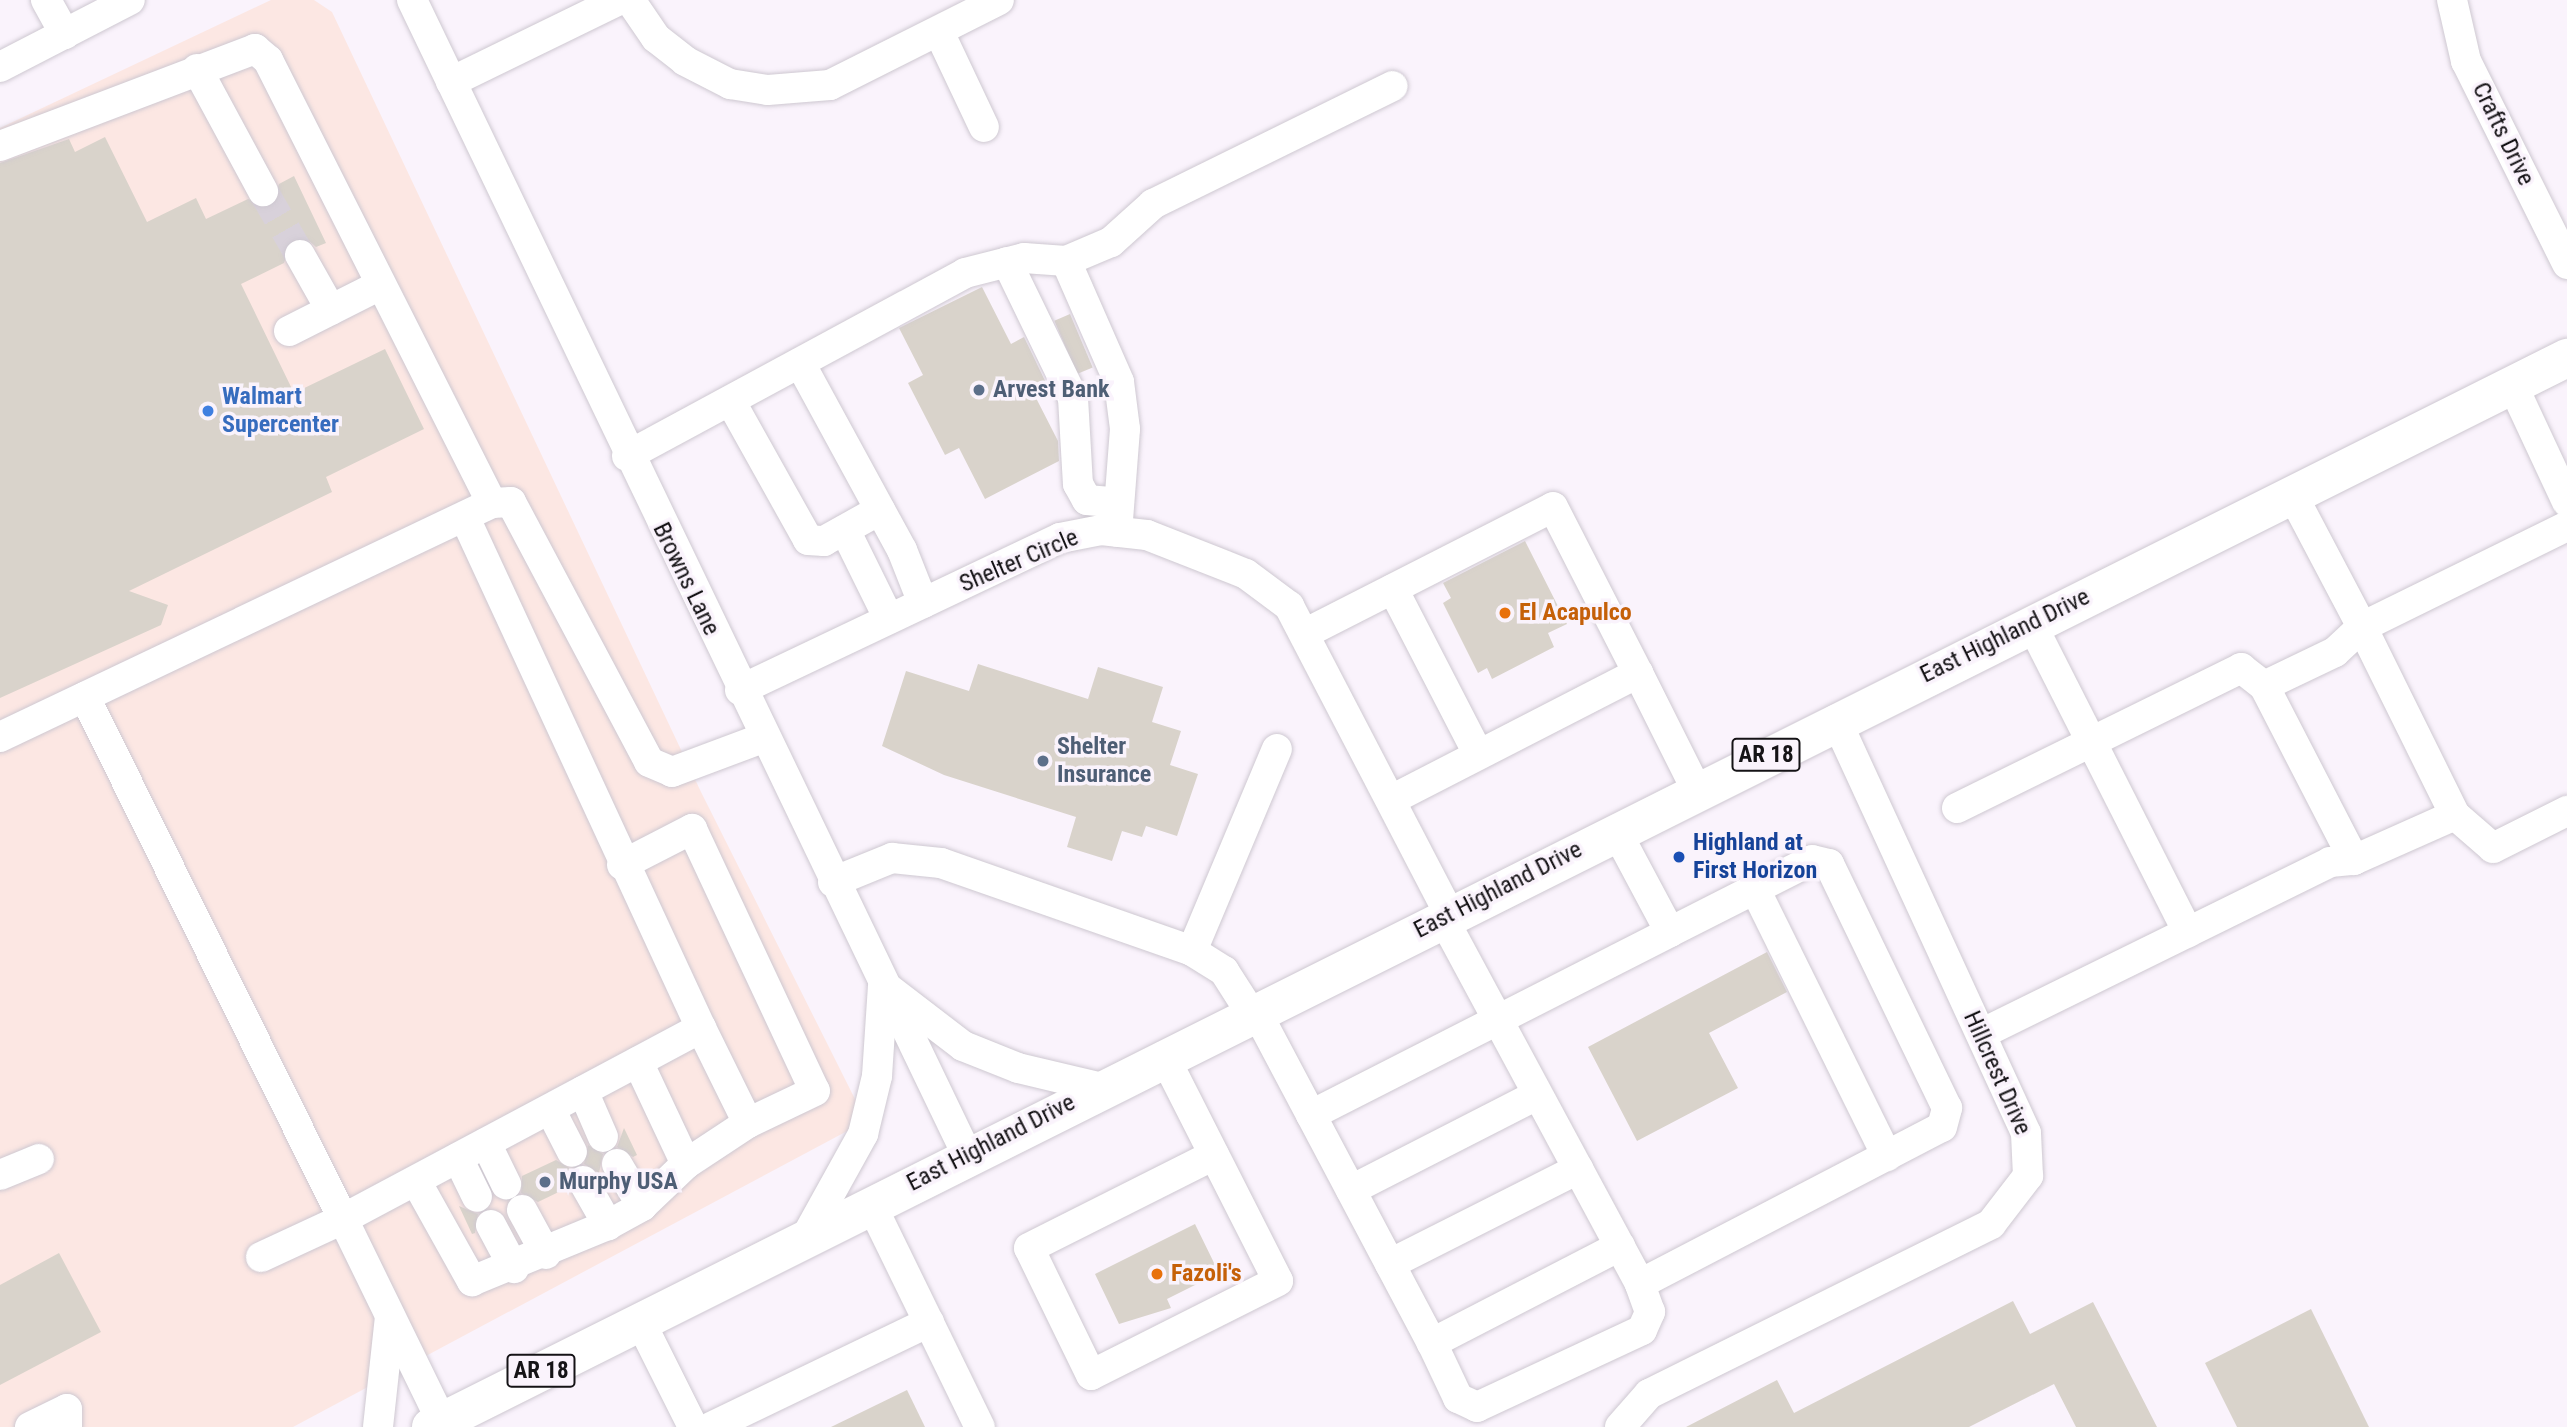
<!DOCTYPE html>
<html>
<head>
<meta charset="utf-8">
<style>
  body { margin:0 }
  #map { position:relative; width:2567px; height:1427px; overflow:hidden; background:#faf3fc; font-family:"Roboto Condensed",sans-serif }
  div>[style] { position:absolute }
  .commercial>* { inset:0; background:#fce7e3 }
  .building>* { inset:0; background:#d9d3cb; transform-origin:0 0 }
  .minor-tunnel>* { height:30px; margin-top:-15px; transform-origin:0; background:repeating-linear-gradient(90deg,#d8d1da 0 30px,transparent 0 45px) }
  .roads { filter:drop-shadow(0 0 2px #cec8d1) drop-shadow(0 0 2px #cec8d1) }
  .minor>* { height:30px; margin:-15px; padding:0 15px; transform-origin:15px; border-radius:15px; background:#fff }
  .major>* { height:38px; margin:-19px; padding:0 19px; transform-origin:19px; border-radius:19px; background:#fff }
  .dots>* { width:19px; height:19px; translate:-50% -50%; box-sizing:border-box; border:4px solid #faf3fc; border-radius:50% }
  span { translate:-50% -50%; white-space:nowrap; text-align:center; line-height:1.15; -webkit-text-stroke:7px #faf3fc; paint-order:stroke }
  .shield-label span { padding:2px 5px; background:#faf3fc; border:2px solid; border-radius:5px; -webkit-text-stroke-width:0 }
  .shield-label { font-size:23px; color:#151316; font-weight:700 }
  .street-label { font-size:24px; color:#151316 }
  .service-label { font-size:24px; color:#4e5e75; font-weight:700 }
  .left { translate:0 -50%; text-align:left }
  .shop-label { font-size:24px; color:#366cbe; font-weight:700 }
  .food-label { font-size:24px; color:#c56008; font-weight:700 }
  .transit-label { font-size:24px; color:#164399; font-weight:700 }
</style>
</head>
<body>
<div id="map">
  <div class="commercial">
    <div style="clip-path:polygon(271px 0,314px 0,332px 12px,701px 792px,866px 1121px,293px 1427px,0 1427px,0 128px)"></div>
  </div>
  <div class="building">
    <div style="clip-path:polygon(105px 137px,147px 222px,196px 198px,206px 219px,248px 199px,271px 207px,279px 184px,294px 176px,326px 243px,316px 247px,308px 240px,292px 240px,284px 263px,241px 284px,294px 393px,385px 349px,424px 429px,326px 477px,332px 492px,129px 591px,168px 605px,161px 625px,0 698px,0 163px,69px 139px,75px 152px)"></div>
    <div style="clip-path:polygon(982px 287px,1011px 344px,1024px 337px,1049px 389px,1035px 396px,1058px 441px,1059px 461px,985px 499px,959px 448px,945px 455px,908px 383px,923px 375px,899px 328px)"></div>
    <div style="left:1070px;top:314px;width:58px;height:17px;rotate:67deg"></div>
    <div style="clip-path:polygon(1525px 541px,1567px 624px,1548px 633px,1554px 647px,1492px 679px,1487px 668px,1478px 673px,1443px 603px,1451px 598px,1443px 583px)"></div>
    <div style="clip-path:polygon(978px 664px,1088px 699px,1098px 667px,1163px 687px,1152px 722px,1181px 731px,1170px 765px,1198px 774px,1177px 836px,1146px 826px,1142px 837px,1122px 831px,1112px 861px,1067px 847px,1076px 817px,944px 775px,882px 746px,906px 671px,969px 691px)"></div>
    <div style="clip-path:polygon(1767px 952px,1787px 992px,1709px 1033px,1738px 1088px,1637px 1141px,1588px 1047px)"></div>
    <div style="clip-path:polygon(624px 1128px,637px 1155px,633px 1157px,617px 1147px)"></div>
    <div style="clip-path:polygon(588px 1145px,603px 1154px,599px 1173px,584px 1164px)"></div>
    <div style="clip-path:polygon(556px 1160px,571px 1169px,567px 1188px,538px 1202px,521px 1193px,522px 1176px)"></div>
    <div style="clip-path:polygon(459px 1206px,478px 1214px,475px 1233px,472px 1234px)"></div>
    <div style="clip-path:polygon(1195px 1224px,1219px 1273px,1167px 1299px,1171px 1308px,1119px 1324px,1095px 1274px)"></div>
    <div style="clip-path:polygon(59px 1253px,101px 1332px,0 1385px,0 1285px)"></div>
    <div style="clip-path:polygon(2013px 1301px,2030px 1334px,2093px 1302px,2157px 1427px,2076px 1427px,2054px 1384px,1969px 1427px,1686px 1427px,1777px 1380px,1794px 1413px)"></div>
    <div style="clip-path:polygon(2311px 1309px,2369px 1427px,2237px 1427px,2205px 1363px)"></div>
    <div style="clip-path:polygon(907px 1390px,925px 1427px,831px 1427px)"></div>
  </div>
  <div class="minor-tunnel">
    <div style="left:263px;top:191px;width:74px;rotate:60deg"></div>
  </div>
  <div class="roads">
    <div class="minor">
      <div style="left:46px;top:0;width:39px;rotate:61deg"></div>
      <div style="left:412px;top:0;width:1281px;rotate:64.33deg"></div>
      <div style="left:630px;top:0;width:46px;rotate:55.6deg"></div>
      <div style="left:656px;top:38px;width:37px;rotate:38deg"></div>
      <div style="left:685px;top:61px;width:51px;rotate:27.1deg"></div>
      <div style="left:730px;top:84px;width:38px;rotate:9deg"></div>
      <div style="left:768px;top:90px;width:62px;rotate:-4.6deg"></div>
      <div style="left:830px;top:85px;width:189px;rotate:-26.7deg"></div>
      <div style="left:2452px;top:0;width:63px;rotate:77.1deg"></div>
      <div style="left:2466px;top:61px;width:227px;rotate:63.5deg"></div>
      <div style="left:939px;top:32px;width:105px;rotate:64.7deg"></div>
      <div style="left:0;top:67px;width:146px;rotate:-27.3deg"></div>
      <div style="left:197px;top:69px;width:139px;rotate:61.6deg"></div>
      <div style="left:451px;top:82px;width:187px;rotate:-26deg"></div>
      <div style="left:0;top:146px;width:273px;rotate:-20.8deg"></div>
      <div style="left:255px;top:49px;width:17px;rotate:40deg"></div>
      <div style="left:268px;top:60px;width:496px;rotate:63.2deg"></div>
      <div style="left:300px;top:255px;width:63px;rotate:60.6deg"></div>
      <div style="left:1066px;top:261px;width:49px;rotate:-22.9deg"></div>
      <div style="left:1111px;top:242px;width:57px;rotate:-42.1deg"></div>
      <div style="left:1153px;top:204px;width:267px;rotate:-26.2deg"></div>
      <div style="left:1007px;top:262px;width:151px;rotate:64.1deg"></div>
      <div style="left:1073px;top:398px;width:86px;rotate:86.7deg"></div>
      <div style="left:1078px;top:484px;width:18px;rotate:61deg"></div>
      <div style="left:1087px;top:500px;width:32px;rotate:5deg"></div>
      <div style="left:289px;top:331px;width:102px;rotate:-26.8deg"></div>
      <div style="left:800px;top:363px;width:213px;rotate:61.4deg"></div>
      <div style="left:902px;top:550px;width:57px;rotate:68.4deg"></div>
      <div style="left:2513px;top:386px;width:128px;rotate:65deg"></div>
      <div style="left:731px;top:402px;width:158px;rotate:60.8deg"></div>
      <div style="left:808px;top:540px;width:16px;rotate:4deg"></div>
      <div style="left:824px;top:541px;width:64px;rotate:-29deg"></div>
      <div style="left:627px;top:456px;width:384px;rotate:-28.4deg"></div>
      <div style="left:965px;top:273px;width:61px;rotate:-14.3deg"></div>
      <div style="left:1024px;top:258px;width:42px;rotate:4.1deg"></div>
      <div style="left:1066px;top:261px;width:132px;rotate:66.3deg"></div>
      <div style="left:1119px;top:382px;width:47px;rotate:82.7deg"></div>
      <div style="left:1125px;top:429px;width:103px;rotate:94.4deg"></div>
      <div style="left:2292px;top:494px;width:150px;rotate:62.2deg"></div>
      <div style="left:2362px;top:627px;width:229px;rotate:-26.2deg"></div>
      <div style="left:845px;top:530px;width:99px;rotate:63.7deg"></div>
      <div style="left:1393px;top:589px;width:183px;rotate:62.7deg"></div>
      <div style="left:2031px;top:623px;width:347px;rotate:63.1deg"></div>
      <div style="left:2362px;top:627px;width:210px;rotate:63.7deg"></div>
      <div style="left:2455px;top:815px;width:111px;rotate:156deg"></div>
      <div style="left:2354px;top:860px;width:196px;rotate:-117.3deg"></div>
      <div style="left:2264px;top:686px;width:79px;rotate:-25.6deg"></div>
      <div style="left:2335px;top:652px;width:37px;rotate:-43deg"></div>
      <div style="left:1306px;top:633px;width:277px;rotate:-27deg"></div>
      <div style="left:1553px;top:507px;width:186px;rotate:62.9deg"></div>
      <div style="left:740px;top:690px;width:354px;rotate:-25.4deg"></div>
      <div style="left:1060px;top:538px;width:42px;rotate:-11deg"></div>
      <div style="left:1101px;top:530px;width:46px;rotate:6.2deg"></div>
      <div style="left:1147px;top:535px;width:106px;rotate:21.5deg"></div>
      <div style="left:1246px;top:574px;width:54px;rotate:36.7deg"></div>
      <div style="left:1289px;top:606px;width:348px;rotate:62.5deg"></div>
      <div style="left:85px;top:697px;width:582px;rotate:63.7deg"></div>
      <div style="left:343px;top:1219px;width:406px;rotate:-28.1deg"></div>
      <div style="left:701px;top:1028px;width:562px;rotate:-114.83deg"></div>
      <div style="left:0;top:737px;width:545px;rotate:-25.44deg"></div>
      <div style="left:492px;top:503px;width:19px;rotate:-3deg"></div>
      <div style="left:511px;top:502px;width:294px;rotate:62deg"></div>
      <div style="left:649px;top:762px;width:25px;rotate:23deg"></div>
      <div style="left:672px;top:772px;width:97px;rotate:-20.5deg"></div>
      <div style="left:1391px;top:800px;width:278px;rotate:-27.2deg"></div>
      <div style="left:1638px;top:673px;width:132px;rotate:63.4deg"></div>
      <div style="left:1957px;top:808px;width:317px;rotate:-26.2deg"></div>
      <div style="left:2241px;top:668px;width:29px;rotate:38deg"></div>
      <div style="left:2455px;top:815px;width:50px;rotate:41deg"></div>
      <div style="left:2493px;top:848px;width:83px;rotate:-26.6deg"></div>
      <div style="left:622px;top:865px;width:79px;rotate:-27.2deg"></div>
      <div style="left:692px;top:829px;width:289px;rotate:64.9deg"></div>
      <div style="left:815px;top:1091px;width:74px;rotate:154.5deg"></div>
      <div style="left:748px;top:1123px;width:74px;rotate:146.5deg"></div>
      <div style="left:686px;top:1164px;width:113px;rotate:-115.2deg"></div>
      <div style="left:833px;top:882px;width:64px;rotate:-22.1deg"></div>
      <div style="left:892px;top:858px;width:49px;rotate:5.8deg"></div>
      <div style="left:941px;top:863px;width:266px;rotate:19.3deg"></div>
      <div style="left:1192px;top:951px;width:38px;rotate:32deg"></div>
      <div style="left:1224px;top:971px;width:50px;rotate:57.3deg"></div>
      <div style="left:1755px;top:889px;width:298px;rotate:63.7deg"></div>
      <div style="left:1443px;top:918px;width:416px;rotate:61.7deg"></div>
      <div style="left:1640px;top:1284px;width:340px;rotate:-27.5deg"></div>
      <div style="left:1942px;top:1127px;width:20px;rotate:-75deg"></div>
      <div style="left:1947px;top:1108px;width:271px;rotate:-115.8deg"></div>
      <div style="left:1829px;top:864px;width:17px;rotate:-167deg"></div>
      <div style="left:1812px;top:860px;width:159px;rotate:153.1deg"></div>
      <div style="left:1670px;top:932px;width:115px;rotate:-118.1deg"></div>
      <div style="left:1192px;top:951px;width:219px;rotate:-67.2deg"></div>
      <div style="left:890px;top:990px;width:92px;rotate:37.5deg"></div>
      <div style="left:963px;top:1046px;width:59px;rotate:21.8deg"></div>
      <div style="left:1018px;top:1068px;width:86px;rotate:13.4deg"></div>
      <div style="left:1256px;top:1011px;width:376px;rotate:62.1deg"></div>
      <div style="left:701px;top:1028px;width:106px;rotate:63.7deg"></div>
      <div style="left:1981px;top:1034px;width:389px;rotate:-26.2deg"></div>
      <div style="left:2330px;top:862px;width:24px;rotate:-5deg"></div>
      <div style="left:1164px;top:1056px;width:252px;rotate:63.1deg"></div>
      <div style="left:1278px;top:1281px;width:209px;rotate:153.3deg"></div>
      <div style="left:1091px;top:1375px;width:141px;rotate:-116deg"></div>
      <div style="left:1029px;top:1248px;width:207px;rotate:-26.7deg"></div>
      <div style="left:583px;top:1091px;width:50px;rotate:66.5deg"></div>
      <div style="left:550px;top:1109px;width:48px;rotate:62.9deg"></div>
      <div style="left:1311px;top:1115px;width:403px;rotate:-27deg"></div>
      <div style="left:486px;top:1143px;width:46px;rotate:64deg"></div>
      <div style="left:458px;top:1158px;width:43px;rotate:64deg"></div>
      <div style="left:617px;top:1164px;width:49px;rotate:59.2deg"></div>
      <div style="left:0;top:1175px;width:42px;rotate:-22.3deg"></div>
      <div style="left:416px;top:1181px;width:115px;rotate:60.8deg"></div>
      <div style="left:472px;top:1281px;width:147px;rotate:-22.4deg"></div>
      <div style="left:608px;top:1225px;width:39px;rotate:-29deg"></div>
      <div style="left:642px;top:1206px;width:61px;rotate:-43.7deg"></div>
      <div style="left:583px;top:1181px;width:51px;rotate:60.4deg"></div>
      <div style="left:1351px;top:1190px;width:209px;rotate:-27.1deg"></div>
      <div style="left:871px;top:1204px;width:248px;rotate:64deg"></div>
      <div style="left:522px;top:1210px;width:50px;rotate:61.4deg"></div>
      <div style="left:491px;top:1225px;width:49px;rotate:61.9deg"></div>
      <div style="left:806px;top:1237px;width:118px;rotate:-61deg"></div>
      <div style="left:863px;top:1134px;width:60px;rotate:-76.4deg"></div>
      <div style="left:877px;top:1076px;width:91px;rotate:-86.2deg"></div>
      <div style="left:1620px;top:1246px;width:212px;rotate:152.7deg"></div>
      <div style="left:1432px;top:1343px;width:61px;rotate:64.7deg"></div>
      <div style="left:1458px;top:1398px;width:21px;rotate:25deg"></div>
      <div style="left:1477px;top:1407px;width:182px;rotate:-25deg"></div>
      <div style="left:1642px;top:1330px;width:20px;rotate:-66deg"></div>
      <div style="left:1650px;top:1312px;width:30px;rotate:-110deg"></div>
      <div style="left:261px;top:1257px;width:90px;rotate:-24.9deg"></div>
      <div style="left:343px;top:1219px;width:226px;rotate:64deg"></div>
      <div style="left:1390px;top:1264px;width:211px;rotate:-26.8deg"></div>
      <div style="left:640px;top:1321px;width:119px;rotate:63.4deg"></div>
      <div style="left:30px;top:1427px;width:41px;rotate:-25.9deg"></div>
      <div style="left:67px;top:1409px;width:18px;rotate:90deg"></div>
      <div style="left:378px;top:1427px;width:111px;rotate:-83.8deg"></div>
      <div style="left:711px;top:1427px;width:242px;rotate:-25.7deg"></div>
      <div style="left:1620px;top:1427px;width:44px;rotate:-48.7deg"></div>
      <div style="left:1649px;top:1394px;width:382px;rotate:-26.4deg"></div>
      <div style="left:1991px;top:1224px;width:61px;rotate:-52.4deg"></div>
      <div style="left:2028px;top:1176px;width:43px;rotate:-92.7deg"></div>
      <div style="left:2026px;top:1133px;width:455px;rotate:-114.7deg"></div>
    </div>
    <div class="major">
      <div style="left:431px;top:1427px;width:2389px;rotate:-26.59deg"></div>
    </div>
  </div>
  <div class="dots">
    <div style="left:979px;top:390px;background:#5c6f8a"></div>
    <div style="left:208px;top:411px;background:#3f7fe0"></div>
    <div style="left:1505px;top:613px;background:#e8710a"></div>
    <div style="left:1043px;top:761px;background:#5c6f8a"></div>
    <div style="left:1679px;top:857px;background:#1a4fb4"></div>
    <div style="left:545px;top:1182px;background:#5c6f8a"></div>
    <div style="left:1157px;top:1274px;background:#e8710a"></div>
  </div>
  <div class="shield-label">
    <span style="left:1766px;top:755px">AR 18</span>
    <span style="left:541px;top:1371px">AR 18</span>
  </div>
  <div class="street-label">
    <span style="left:2503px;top:134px;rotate:64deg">Crafts Drive</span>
    <span style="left:1019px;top:561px;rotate:-23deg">Shelter Circle</span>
    <span style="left:686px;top:579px;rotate:64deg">Browns Lane</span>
    <span style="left:2005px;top:636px;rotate:-26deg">East Highland Drive</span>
    <span style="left:1498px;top:890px;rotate:-27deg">East Highland Drive</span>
    <span style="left:1997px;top:1073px;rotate:66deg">Hillcrest Drive</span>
    <span style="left:991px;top:1143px;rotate:-27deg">East Highland Drive</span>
  </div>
  <div class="service-label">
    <span class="left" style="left:993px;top:390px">Arvest Bank</span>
    <span class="left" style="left:1057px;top:761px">Shelter<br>Insurance</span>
    <span class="left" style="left:559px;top:1182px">Murphy USA</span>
  </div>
  <div class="shop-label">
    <span class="left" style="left:222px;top:411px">Walmart<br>Supercenter</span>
  </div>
  <div class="food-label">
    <span class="left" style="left:1519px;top:613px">El Acapulco</span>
    <span class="left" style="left:1171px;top:1274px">Fazoli's</span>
  </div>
  <div class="transit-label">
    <span class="left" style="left:1693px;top:857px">Highland at<br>First Horizon</span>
  </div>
</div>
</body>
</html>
